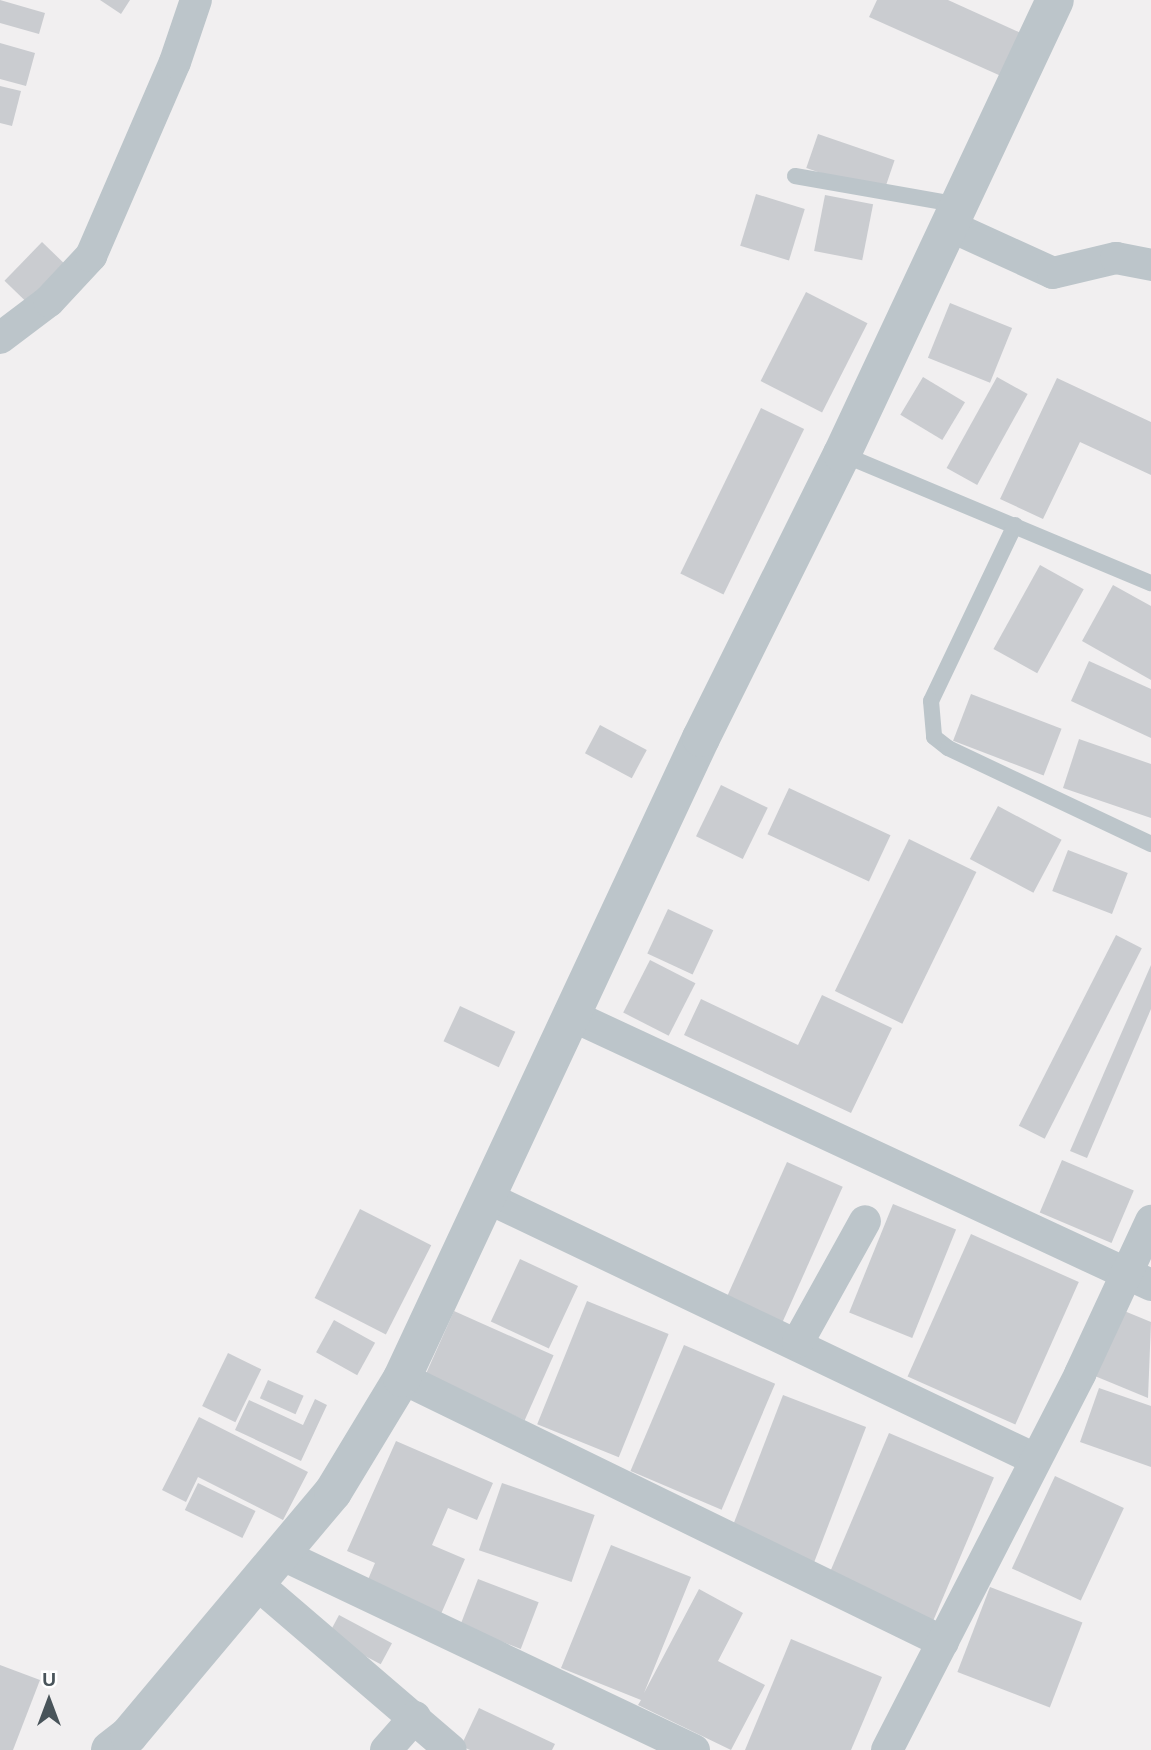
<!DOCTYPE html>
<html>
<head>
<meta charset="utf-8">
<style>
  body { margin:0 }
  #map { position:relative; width:1151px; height:1750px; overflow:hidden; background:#f1eff0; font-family:Arial,sans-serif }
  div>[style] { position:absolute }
  .building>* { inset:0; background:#caccd0; transform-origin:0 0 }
  .service>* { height:16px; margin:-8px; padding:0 8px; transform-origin:8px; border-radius:8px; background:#bcc5ca }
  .minor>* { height:32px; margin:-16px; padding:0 16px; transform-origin:16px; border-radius:16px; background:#bcc5ca }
  .tertiary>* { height:38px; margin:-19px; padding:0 19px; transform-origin:19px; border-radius:19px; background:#bcc5ca }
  span { translate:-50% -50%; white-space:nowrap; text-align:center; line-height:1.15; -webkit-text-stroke:6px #fff; paint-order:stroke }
  .north { position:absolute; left:14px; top:1666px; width:70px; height:70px; -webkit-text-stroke:5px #fff; paint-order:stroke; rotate:0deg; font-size:19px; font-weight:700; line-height:28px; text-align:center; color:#49545a }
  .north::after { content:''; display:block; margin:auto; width:24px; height:32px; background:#49545a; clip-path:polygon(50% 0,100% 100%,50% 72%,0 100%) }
</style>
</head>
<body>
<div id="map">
  <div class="building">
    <div style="clip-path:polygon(0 0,45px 13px,39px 34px,0 23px)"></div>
    <div style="clip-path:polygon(100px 0,130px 0,121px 14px)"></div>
    <div style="clip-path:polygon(877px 0,948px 0,1021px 33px,1001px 76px,869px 17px)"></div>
    <div style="clip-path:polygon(0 43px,35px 53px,26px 86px,0 79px)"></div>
    <div style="clip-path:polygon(0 86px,21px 91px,12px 126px,0 123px)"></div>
    <div style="left:818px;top:134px;width:81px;height:36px;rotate:19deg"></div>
    <div style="left:756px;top:194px;width:51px;height:54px;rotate:17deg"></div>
    <div style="left:825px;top:195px;width:49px;height:57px;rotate:11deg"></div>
    <div style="left:42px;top:242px;width:32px;height:54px;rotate:44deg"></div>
    <div style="left:806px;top:292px;width:69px;height:100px;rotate:27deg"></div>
    <div style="left:950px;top:303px;width:67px;height:59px;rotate:22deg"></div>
    <div style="left:923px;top:377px;width:49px;height:44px;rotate:31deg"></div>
    <div style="left:997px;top:377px;width:35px;height:104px;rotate:29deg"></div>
    <div style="clip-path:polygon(1057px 378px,1151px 422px,1151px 475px,1080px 442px,1043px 519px,1000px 499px)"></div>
    <div style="left:761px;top:408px;width:48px;height:184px;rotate:26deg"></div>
    <div style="left:1040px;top:565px;width:50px;height:96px;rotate:29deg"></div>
    <div style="clip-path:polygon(1113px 585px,1151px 606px,1151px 680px,1082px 641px)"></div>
    <div style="clip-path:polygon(1089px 661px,1151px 689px,1151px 738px,1071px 701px)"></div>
    <div style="left:971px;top:694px;width:97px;height:50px;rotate:21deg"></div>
    <div style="left:600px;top:725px;width:53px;height:32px;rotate:28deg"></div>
    <div style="clip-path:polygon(1079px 739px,1151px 764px,1151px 818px,1063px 788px)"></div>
    <div style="left:721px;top:785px;width:52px;height:57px;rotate:26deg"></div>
    <div style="left:789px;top:788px;width:112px;height:51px;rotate:25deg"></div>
    <div style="left:998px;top:806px;width:72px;height:60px;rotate:28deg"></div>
    <div style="left:909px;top:839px;width:75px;height:169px;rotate:26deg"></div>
    <div style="left:1068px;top:850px;width:64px;height:44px;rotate:21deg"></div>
    <div style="left:668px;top:909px;width:50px;height:49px;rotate:25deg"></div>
    <div style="left:1116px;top:935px;width:29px;height:214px;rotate:27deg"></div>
    <div style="left:650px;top:960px;width:51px;height:59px;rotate:27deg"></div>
    <div style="clip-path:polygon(1151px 965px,1151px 1009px,1087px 1158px,1070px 1151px)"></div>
    <div style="clip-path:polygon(822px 995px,892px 1028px,851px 1113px,684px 1035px,701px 999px,798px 1045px)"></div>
    <div style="left:460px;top:1006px;width:61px;height:39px;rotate:25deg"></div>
    <div style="left:1062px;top:1160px;width:78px;height:57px;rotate:23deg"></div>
    <div style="left:787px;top:1162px;width:61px;height:149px;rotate:24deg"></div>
    <div style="left:893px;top:1204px;width:68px;height:117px;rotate:22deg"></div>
    <div style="left:360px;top:1209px;width:80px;height:100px;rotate:27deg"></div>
    <div style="left:971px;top:1234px;width:118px;height:156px;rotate:24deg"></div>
    <div style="left:520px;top:1259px;width:64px;height:69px;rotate:25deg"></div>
    <div style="left:587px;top:1301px;width:88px;height:133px;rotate:22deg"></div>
    <div style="clip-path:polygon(1117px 1308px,1151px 1322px,1148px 1398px,1090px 1374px)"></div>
    <div style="left:454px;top:1311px;width:109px;height:71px;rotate:24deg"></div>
    <div style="left:334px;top:1320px;width:47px;height:37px;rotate:29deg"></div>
    <div style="left:684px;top:1345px;width:99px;height:137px;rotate:23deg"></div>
    <div style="left:228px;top:1353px;width:37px;height:59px;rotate:26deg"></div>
    <div style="left:268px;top:1380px;width:39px;height:20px;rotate:24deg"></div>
    <div style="clip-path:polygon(1099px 1388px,1151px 1406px,1151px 1467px,1080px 1442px)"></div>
    <div style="left:783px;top:1395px;width:89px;height:145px;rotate:21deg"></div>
    <div style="clip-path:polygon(315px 1399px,327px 1405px,301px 1461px,235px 1430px,249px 1400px,303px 1425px)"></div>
    <div style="clip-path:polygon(199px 1417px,308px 1472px,283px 1520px,198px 1477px,186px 1502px,162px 1490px)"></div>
    <div style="left:889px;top:1433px;width:114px;height:155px;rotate:23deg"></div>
    <div style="clip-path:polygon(396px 1441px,493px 1483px,477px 1520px,448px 1508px,432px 1545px,465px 1559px,441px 1614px,367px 1582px,375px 1563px,347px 1551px)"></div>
    <div style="left:1055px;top:1476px;width:76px;height:102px;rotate:25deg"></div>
    <div style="left:198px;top:1483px;width:64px;height:30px;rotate:26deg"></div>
    <div style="left:502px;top:1483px;width:98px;height:71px;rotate:19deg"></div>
    <div style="clip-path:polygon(611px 1545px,691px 1577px,644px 1693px,699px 1589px,743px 1613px,718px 1661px,765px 1685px,731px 1750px,638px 1705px,641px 1700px,561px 1668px)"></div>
    <div style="left:478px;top:1579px;width:65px;height:50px;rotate:21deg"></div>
    <div style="left:990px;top:1587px;width:99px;height:91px;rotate:21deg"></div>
    <div style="left:339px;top:1615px;width:60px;height:24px;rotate:28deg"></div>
    <div style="clip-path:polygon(791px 1639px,882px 1677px,851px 1750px,745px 1750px)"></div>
    <div style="clip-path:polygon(0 1665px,40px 1680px,13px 1750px,0 1750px)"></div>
    <div style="clip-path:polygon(479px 1708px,555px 1744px,552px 1750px,470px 1750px,461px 1746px)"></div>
  </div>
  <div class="service">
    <div style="left:795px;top:176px;width:168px;rotate:10deg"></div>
    <div style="left:842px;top:454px;width:335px;rotate:22.7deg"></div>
    <div style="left:1015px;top:525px;width:195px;rotate:115.5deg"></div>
    <div style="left:931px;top:701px;width:36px;rotate:85deg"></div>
    <div style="left:934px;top:737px;width:18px;rotate:38deg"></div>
    <div style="left:948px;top:748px;width:225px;rotate:25.3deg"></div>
  </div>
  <div class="minor">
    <div style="left:950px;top:226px;width:113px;rotate:24.5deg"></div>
    <div style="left:1053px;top:273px;width:65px;rotate:-13.4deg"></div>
    <div style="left:1116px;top:258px;width:36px;rotate:11deg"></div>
    <div style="left:0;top:338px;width:61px;rotate:-37.1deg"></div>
    <div style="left:49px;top:301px;width:62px;rotate:-47deg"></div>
    <div style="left:91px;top:256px;width:211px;rotate:-66.6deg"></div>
    <div style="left:175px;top:62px;width:65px;rotate:-71.3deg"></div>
    <div style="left:575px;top:1017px;width:635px;rotate:24.95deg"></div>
    <div style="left:488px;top:1198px;width:606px;rotate:25.51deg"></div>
    <div style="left:798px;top:1342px;width:138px;rotate:-61deg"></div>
    <div style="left:402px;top:1378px;width:602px;rotate:26.01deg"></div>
    <div style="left:283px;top:1555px;width:455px;rotate:25.4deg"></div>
    <div style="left:257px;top:1584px;width:255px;rotate:40.6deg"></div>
    <div style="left:386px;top:1750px;width:44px;rotate:-48.7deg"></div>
    <div style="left:887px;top:1750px;width:423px;rotate:-62.8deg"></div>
    <div style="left:1080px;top:1374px;width:169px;rotate:-65.1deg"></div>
  </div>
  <div class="tertiary">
    <div style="left:110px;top:1750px;width:24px;rotate:-38deg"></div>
    <div style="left:129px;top:1735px;width:317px;rotate:-50deg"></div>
    <div style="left:333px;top:1492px;width:133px;rotate:-58.8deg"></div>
    <div style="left:402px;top:1378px;width:706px;rotate:-64.96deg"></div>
    <div style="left:701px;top:738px;width:317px;rotate:-63.6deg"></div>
    <div style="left:842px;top:454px;width:501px;rotate:-64.87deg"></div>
  </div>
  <div class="north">U</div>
</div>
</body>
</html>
